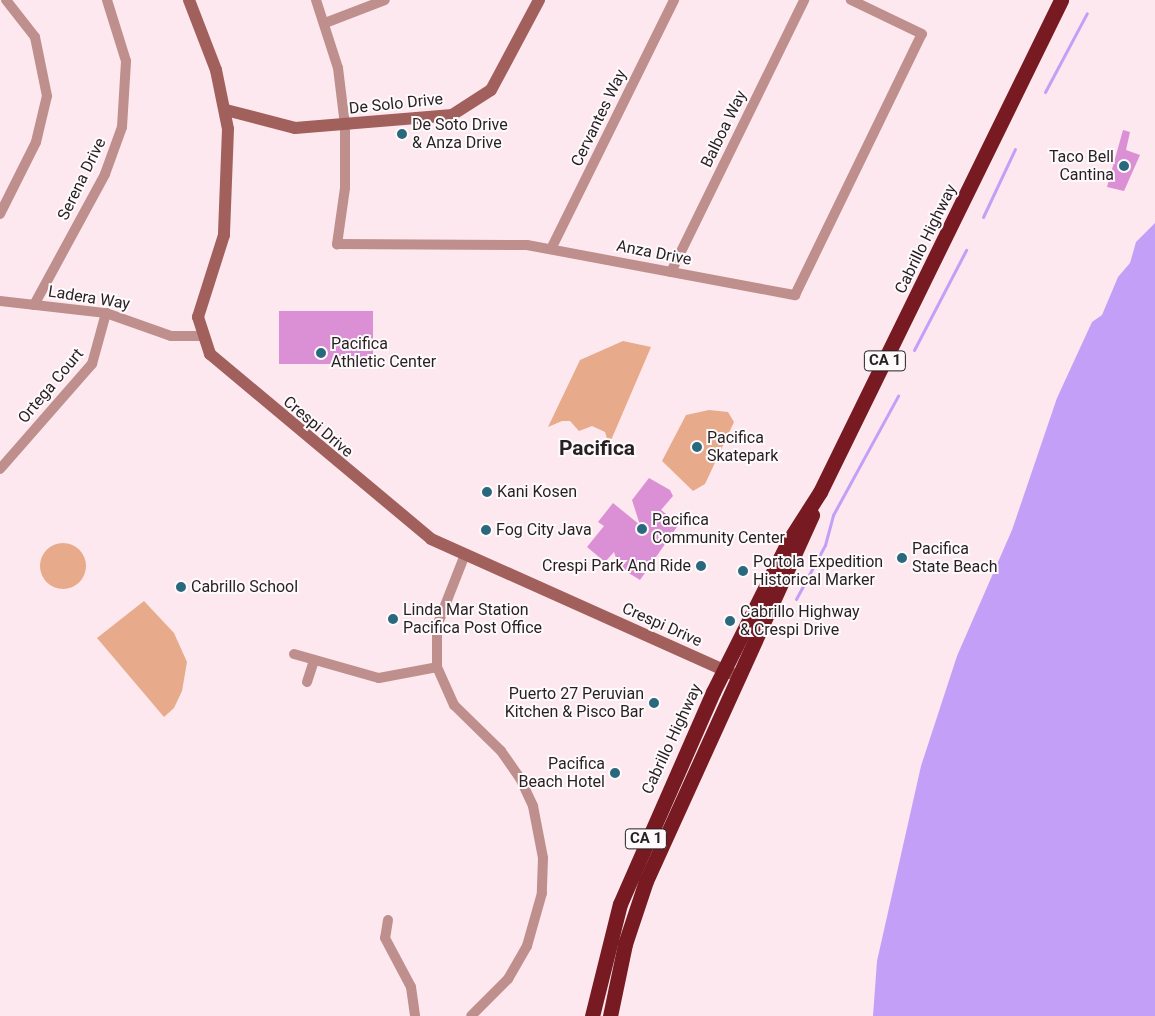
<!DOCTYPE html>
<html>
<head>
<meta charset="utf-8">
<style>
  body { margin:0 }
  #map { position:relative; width:1155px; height:1016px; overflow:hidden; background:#fce8ee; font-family:Roboto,sans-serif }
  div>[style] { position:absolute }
  .green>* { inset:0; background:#e7ab8b }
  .round { border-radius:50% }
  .water>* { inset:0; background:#c39ff7 }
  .stream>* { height:3px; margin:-1.5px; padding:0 1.5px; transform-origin:1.5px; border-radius:1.5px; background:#c39ff7 }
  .building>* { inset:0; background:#db90d6 }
  .street>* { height:10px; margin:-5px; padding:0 5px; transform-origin:5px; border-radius:5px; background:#be8f8c }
  .secondary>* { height:12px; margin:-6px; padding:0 6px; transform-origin:6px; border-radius:6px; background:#a2605d }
  .highway>* { height:15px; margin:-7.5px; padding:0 7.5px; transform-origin:7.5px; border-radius:7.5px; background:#781a21 }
  .dots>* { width:14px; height:14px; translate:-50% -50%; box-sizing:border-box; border:2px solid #fefafb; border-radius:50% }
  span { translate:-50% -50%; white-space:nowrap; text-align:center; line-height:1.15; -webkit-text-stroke:4px #fefafb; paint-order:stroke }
  .shield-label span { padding:1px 4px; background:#fefafb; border:1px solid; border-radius:4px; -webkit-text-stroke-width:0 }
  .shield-label { font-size:15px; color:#271f22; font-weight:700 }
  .street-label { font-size:16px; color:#271f22 }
  .poi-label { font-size:16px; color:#271f22 }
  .left { translate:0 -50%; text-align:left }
  .right { translate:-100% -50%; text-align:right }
  .district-label { font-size:21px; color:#271f22; font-weight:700 }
</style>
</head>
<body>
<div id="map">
  <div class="green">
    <div style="clip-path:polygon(623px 341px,651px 347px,609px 445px,605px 432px,592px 426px,579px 431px,570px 421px,562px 421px,548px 427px,580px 360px)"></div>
    <div style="clip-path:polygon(709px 410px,728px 412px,734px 422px,705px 484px,693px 491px,662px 461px,686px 415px)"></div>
    <div class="round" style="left:40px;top:543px;width:46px;height:46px"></div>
    <div style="clip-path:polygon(144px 601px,174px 633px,187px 662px,182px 691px,174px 708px,164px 717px,97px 638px)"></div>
  </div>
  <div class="water">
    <div style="clip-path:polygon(1155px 223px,1155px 1016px,873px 1016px,877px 961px,921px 766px,957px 656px,1012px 530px,1057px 398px,1092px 322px,1102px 315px,1118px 277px,1130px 263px,1136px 242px)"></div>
  </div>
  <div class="stream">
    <div style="left:1045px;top:92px;width:89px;rotate:-62deg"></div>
    <div style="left:983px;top:217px;width:75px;rotate:-64.8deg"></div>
    <div style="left:914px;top:350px;width:113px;rotate:-62.5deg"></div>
    <div style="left:796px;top:599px;width:61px;rotate:-61.8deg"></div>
    <div style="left:825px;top:545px;width:31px;rotate:-75deg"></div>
    <div style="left:833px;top:515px;width:136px;rotate:-61.4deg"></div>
  </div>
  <div class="building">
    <div style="clip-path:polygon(1123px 130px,1130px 132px,1126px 150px,1140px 155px,1124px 191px,1107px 187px)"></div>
    <div style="clip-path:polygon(279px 311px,373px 311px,373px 358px,366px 358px,366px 364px,279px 364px)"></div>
    <div style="clip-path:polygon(649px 478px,670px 490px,673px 496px,661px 510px,679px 524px,640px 580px,619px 567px,614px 552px,605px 562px,587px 547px,604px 526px,598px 522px,613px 503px,640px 525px,632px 500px)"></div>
  </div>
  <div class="street">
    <div style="left:316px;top:0;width:71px;rotate:72.1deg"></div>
    <div style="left:338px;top:68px;width:57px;rotate:83deg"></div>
    <div style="left:345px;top:125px;width:63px;rotate:90deg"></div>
    <div style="left:345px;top:188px;width:57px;rotate:98.1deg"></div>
    <div style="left:337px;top:244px;width:190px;rotate:0.3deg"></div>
    <div style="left:527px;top:245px;width:273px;rotate:10.6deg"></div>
    <div style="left:795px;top:295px;width:290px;rotate:-64.1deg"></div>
    <div style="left:922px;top:34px;width:79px;rotate:-154.4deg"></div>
    <div style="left:325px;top:23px;width:64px;rotate:-21deg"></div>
    <div style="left:0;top:214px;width:80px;rotate:-63.4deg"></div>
    <div style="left:36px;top:142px;width:47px;rotate:-76.6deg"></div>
    <div style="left:47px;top:96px;width:60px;rotate:-101.5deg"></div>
    <div style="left:35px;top:37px;width:47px;rotate:-128.1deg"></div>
    <div style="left:551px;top:249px;width:278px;rotate:-63.7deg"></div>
    <div style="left:671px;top:272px;width:303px;rotate:-63.9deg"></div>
    <div style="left:0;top:301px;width:107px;rotate:6.5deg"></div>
    <div style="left:106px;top:313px;width:69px;rotate:19.5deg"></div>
    <div style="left:171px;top:336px;width:29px"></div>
    <div style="left:34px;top:305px;width:149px;rotate:-61.5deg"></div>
    <div style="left:105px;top:174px;width:50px;rotate:-70.1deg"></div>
    <div style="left:122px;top:127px;width:66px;rotate:-86.5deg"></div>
    <div style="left:126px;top:61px;width:64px;rotate:-107.3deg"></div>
    <div style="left:0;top:469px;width:140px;rotate:-48.8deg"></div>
    <div style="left:92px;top:364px;width:53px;rotate:-74.6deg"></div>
    <div style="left:464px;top:557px;width:74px;rotate:111.4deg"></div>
    <div style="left:437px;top:626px;width:41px;rotate:90deg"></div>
    <div style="left:437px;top:667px;width:42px;rotate:65.9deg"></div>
    <div style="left:454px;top:705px;width:66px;rotate:44.4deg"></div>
    <div style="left:501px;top:751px;width:33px;rotate:55deg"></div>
    <div style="left:520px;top:778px;width:31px;rotate:65deg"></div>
    <div style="left:533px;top:806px;width:53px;rotate:79.1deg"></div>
    <div style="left:543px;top:858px;width:35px;rotate:92deg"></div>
    <div style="left:542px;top:893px;width:55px;rotate:105.8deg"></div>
    <div style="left:527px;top:946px;width:38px;rotate:120deg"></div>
    <div style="left:508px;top:979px;width:52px;rotate:135deg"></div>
    <div style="left:294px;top:654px;width:88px;rotate:15.8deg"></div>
    <div style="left:379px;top:678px;width:59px;rotate:-10.7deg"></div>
    <div style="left:307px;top:682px;width:23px;rotate:-72deg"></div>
    <div style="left:388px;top:920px;width:18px;rotate:99deg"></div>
    <div style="left:385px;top:938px;width:55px;rotate:62deg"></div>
    <div style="left:411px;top:987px;width:29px;rotate:82deg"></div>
  </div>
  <div class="secondary">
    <div style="left:189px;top:0;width:75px;rotate:68.9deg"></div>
    <div style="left:216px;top:70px;width:60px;rotate:78.5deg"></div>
    <div style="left:228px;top:129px;width:106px;rotate:92.2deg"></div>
    <div style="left:224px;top:235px;width:86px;rotate:107.6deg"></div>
    <div style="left:198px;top:317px;width:39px;rotate:72deg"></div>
    <div style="left:210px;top:354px;width:288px;rotate:39.9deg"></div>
    <div style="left:431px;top:539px;width:331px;rotate:24.1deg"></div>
    <div style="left:226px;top:110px;width:71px;rotate:14.6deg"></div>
    <div style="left:295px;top:128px;width:158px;rotate:-4.7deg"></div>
    <div style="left:452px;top:115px;width:46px;rotate:-32.7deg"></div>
    <div style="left:491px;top:90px;width:102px;rotate:-61.9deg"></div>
  </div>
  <div class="highway">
    <div style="left:592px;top:1016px;width:115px;rotate:-76deg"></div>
    <div style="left:620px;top:904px;width:232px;rotate:-66.3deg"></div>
    <div style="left:713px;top:692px;width:168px;rotate:-63.4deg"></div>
    <div style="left:788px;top:542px;width:59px;rotate:-57.4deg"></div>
    <div style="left:820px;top:492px;width:548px;rotate:-63.9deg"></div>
    <div style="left:610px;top:1016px;width:74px;rotate:-78.2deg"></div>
    <div style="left:625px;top:944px;width:66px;rotate:-71.6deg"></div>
    <div style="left:646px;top:881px;width:402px;rotate:-65.6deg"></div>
  </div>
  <div class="dots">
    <div style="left:402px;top:134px;background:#29687d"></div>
    <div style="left:1124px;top:166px;background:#29687d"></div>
    <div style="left:321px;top:353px;background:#29687d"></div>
    <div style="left:697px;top:447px;background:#29687d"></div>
    <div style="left:487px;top:492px;background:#29687d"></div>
    <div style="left:642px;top:529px;background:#29687d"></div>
    <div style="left:486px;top:530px;background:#29687d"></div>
    <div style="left:902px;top:558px;background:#29687d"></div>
    <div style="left:701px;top:566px;background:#29687d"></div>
    <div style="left:743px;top:571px;background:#29687d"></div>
    <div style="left:181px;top:587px;background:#29687d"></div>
    <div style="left:393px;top:619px;background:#29687d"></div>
    <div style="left:730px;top:621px;background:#29687d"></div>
    <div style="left:654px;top:703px;background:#29687d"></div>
    <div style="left:615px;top:773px;background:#29687d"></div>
  </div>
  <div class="shield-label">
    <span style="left:885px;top:361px">CA 1</span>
    <span style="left:646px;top:839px">CA 1</span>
  </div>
  <div class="street-label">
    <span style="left:396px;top:104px;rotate:-6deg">De Solo Drive</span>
    <span style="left:599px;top:118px;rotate:-64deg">Cervantes Way</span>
    <span style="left:724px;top:129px;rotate:-64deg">Balboa Way</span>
    <span style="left:82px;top:179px;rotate:-64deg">Serena Drive</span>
    <span style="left:926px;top:239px;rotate:-64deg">Cabrillo Highway</span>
    <span style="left:654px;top:253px;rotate:11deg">Anza Drive</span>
    <span style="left:89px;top:298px;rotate:9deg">Ladera Way</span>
    <span style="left:51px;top:386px;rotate:-50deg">Ortega Court</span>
    <span style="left:318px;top:427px;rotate:40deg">Crespi Drive</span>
    <span style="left:662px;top:625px;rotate:24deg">Crespi Drive</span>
    <span style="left:672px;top:739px;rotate:-65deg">Cabrillo Highway</span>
  </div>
  <div class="poi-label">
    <span class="left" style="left:412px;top:134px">De Soto Drive<br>&amp; Anza Drive</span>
    <span class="right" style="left:1114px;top:166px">Taco Bell<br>Cantina</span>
    <span class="left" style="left:331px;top:353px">Pacifica<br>Athletic Center</span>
    <span class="left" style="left:707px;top:447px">Pacifica<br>Skatepark</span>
    <span class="left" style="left:497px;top:492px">Kani Kosen</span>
    <span class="left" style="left:652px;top:529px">Pacifica<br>Community Center</span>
    <span class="left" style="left:496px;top:530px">Fog City Java</span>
    <span class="left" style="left:912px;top:558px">Pacifica<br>State Beach</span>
    <span class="left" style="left:753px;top:571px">Portola Expedition<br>Historical Marker</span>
    <span class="right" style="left:691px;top:566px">Crespi Park And Ride</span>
    <span class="left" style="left:191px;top:587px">Cabrillo School</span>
    <span class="left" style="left:403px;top:619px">Linda Mar Station<br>Pacifica Post Office</span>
    <span class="left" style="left:740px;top:621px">Cabrillo Highway<br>&amp; Crespi Drive</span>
    <span class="right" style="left:644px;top:703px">Puerto 27 Peruvian<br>Kitchen &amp; Pisco Bar</span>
    <span class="right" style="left:605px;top:773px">Pacifica<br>Beach Hotel</span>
  </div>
  <div class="district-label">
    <span style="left:597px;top:448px">Pacifica</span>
  </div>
</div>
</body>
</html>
